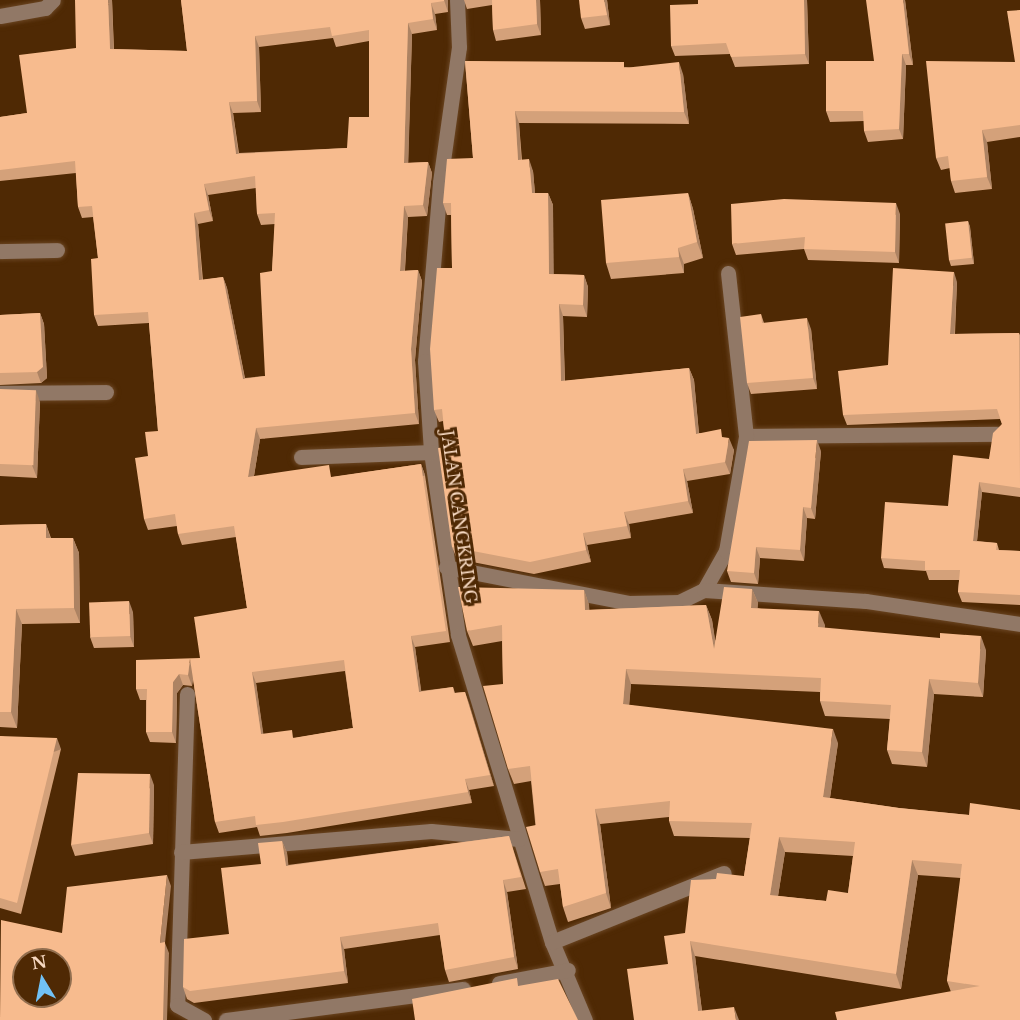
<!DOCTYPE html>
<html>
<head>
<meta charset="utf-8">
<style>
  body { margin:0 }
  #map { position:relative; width:1020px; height:1020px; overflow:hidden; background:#4f2904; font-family:"Libre Baskerville",serif }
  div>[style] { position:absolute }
  .roads { filter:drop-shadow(0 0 2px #6a4522) drop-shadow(0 0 2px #6a4522) }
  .minor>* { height:15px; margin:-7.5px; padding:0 7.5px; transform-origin:7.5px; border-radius:7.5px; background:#917866 }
  .wall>* { inset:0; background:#d4a17a }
  .shaded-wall>* { inset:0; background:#ad8363; transform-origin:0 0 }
  .building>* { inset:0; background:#f7bb8e; transform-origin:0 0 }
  span { translate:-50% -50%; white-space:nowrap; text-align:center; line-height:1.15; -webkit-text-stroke:6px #4f2904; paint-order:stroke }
  .street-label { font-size:16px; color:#f7d9c2 }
  .north { position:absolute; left:12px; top:948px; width:60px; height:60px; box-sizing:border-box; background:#4f2904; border:2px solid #926f50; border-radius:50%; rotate:350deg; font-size:16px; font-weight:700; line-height:24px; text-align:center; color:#f7d9c2 }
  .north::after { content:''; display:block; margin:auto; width:21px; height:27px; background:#71c1f5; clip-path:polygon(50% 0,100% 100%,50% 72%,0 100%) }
</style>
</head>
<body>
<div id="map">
  <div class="roads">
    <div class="minor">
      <div style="left:457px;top:0;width:47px;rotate:87.6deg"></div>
      <div style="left:459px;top:47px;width:137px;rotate:98deg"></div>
      <div style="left:440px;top:183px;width:179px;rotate:94.8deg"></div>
      <div style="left:425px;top:361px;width:91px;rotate:86.2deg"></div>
      <div style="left:431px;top:452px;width:185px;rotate:81.6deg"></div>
      <div style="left:458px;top:635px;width:321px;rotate:73deg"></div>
      <div style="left:552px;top:942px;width:85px;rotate:67.1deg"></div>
      <div style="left:0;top:16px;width:46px;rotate:-10.1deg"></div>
      <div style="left:45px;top:8px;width:11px;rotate:-45deg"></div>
      <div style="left:0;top:251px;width:57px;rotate:-1deg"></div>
      <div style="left:0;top:393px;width:106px;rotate:-0.5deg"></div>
      <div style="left:746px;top:436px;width:250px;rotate:-0.5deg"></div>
      <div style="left:301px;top:457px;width:130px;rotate:-2.2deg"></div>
      <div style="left:446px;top:567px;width:187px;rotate:11.1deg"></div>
      <div style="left:629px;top:603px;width:50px;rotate:-1.1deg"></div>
      <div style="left:679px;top:602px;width:28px;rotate:-26deg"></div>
      <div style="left:704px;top:590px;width:45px;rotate:-60.6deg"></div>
      <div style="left:726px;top:551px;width:117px;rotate:-80.1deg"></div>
      <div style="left:746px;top:436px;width:164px;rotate:-96.3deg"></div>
      <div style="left:704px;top:590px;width:162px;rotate:3.9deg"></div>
      <div style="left:866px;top:601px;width:156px;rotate:8.5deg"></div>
      <div style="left:187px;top:694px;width:311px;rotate:91.8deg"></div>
      <div style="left:177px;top:1005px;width:31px;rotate:29deg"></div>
      <div style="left:181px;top:852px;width:251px;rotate:-4.8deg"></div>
      <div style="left:431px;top:831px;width:88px;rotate:5.2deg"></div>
      <div style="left:552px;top:942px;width:185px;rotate:-21.9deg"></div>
      <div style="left:499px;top:983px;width:70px;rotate:-10.7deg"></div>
      <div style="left:226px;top:1020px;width:239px;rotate:-7.5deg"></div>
    </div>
  </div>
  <div class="wall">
    <div style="clip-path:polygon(evenodd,112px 0,114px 49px,187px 51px,181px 0,448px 0,448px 12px,435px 14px,437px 30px,412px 34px,408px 163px,428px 162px,432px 173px,427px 216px,408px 217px,405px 271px,418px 270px,422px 281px,415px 360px,419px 424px,260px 439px,254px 476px,333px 477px,421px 464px,425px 475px,450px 642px,415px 647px,421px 691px,453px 687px,455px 693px,465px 692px,494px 786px,469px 790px,472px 803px,287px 833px,260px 836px,257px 827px,219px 833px,215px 822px,193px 679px,192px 686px,183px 685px,177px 693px,176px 743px,150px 742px,146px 732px,146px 700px,140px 700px,136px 689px,200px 658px,247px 608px,236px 537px,182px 545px,178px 534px,177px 526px,148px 530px,144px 519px,148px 456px,158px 431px,149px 323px,98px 326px,94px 315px,98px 258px,93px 217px,82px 218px,78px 207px,76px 173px,0 181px,0 117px,27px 113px,112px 0,333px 38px,336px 47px,369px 41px,369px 117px,347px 148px,239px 153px,233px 113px,261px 112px,259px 47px,333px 38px,112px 0,256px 188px,257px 214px,261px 225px,275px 224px,272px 271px,265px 376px,245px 378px,227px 288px,223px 277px,203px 280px,198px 224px,213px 221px,208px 195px,256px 188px,112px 0,345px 671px,353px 728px,295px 738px,263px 734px,256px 683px,345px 671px)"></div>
    <div style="clip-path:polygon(464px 0,540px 0,541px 35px,496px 41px,493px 30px,492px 5px,467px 9px)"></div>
    <div style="clip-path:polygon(607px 0,610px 25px,585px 29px,581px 18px)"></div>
    <div style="clip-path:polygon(807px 0,809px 64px,735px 67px,730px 54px,675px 56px,671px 46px,698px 4px)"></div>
    <div style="clip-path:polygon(905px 0,913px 65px,906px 65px,903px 139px,868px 142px,864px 131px,864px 121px,830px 122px,826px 111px,874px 61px)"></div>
    <div style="clip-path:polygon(1020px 10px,1020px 137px,987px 142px,992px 189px,955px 193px,951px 181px,950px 168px,941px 170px,936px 158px,1015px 62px)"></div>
    <div style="clip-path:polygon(465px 61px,626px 67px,683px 74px,689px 124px,519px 123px,522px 160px,533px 171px,535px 193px,548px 193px,553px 205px,553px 274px,584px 275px,588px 287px,587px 317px,563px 316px,565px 381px,689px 368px,694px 380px,699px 433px,724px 438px,734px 450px,730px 474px,687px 481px,693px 513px,629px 524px,631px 538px,587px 545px,591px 562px,534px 574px,457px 559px,452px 547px,446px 447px,443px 421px,439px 422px,434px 410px,452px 268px,451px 215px,447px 215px,443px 203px,473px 158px)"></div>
    <div style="clip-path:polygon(688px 193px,693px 209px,703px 258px,684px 264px,684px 273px,611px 279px,606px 263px)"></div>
    <div style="clip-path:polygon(900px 214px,899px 263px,808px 260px,804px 249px,736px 255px,732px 244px)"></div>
    <div style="clip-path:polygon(968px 221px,970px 227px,974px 264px,951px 266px,949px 260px)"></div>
    <div style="clip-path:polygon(957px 282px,955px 334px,1019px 333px,1020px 335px,1020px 497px,982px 492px,977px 541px,997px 543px,999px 550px,1020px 551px,1020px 605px,962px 602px,958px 592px,959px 580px,929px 580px,926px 571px,884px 568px,881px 558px,948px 506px,989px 459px,1002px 424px,1000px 419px,847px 425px,843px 415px,888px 365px)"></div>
    <div style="clip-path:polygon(40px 313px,44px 324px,47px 378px,41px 383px,0 385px,0 315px)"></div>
    <div style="clip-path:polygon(761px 314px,764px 323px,811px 329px,817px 389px,751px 394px,747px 383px)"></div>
    <div style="clip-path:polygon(0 389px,40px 402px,37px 478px,0 476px)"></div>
    <div style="clip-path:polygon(821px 451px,815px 519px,807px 518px,804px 561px,760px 558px,758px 584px,731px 582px,727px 571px)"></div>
    <div style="clip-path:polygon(46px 524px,51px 538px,73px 538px,79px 553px,80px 623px,22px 624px,17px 728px,0 727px,0 525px)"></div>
    <div style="clip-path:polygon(evenodd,752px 589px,758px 603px,757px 608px,825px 625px,824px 628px,986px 650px,983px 697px,934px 694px,927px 767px,892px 764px,887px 750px,890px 719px,825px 716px,820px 701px,820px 692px,631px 684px,629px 705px,838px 743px,830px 798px,899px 808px,969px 815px,1020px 1020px,951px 992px,947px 981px,961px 878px,918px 875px,901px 989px,695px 956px,702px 1011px,634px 1020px,668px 964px,716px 879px,744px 876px,750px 838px,674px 836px,669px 821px,669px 817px,600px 824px,611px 908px,568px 922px,563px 907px,560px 884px,545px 886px,540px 872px,531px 781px,514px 784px,508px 769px,503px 684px,502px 641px,473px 646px,467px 631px,584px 590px,589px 605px,589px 610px,706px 605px,712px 620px,715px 641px,752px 589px,785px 852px,853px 856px,848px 893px,826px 901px,778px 896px,785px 852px)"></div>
    <div style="clip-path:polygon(133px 612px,134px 647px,94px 648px,90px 637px)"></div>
    <div style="clip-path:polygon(0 736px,61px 749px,21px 914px,0 908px)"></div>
    <div style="clip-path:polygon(154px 785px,153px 844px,75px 856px,71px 845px)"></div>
    <div style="clip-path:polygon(509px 836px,526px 889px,507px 892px,518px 969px,449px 982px,445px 970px,440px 935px,344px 949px,348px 983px,194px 1003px,187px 999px,183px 987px,229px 934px,261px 864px,282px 841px,287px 853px,288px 865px)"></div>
  </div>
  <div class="shaded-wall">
    <div style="clip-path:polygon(108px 0,112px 0,114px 60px,110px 49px)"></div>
    <div style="clip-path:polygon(444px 0,448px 0,448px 12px)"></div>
    <div style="clip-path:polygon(536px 0,540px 0,541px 35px,537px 24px)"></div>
    <div style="clip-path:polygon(604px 0,607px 0,610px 25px,607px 15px)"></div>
    <div style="clip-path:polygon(804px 0,807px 0,809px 64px,805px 54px)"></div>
    <div style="clip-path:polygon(903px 0,905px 0,913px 65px,909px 54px)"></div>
    <div style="clip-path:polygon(431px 3px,435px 14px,437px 30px,433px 19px)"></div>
    <div style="clip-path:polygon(408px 23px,412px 34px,408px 174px,404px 163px)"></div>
    <div style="clip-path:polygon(255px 36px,259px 47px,261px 112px,257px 101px)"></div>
    <div style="clip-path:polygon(902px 54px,906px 65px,903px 139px,899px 129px)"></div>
    <div style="clip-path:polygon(679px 62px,683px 74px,689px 124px,684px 112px)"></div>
    <div style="clip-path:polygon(229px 102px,233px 113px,240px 165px,236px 154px)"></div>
    <div style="clip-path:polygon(515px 111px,519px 123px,522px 172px,518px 160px)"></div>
    <div style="clip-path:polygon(982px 130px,987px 142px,992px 189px,987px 177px)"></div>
    <div style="clip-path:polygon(529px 159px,533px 171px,536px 205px,532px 193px)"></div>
    <div style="clip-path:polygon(428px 162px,432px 173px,427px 216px,423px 205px)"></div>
    <div style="clip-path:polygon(204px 184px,208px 195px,213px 221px,209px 210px)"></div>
    <div style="clip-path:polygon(548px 193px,553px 205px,554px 286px,549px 274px)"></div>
    <div style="clip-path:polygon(688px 193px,693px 209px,703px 258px,697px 242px)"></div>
    <div style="clip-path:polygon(896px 203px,900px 214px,899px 263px,895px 252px)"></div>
    <div style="clip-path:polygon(404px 206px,408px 217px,404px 282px,400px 271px)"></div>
    <div style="clip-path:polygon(194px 213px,198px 224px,203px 291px,199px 280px)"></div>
    <div style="clip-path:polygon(968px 221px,970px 227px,974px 264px,972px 258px)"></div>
    <div style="clip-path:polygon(678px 248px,684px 264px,684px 273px,679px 257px)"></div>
    <div style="clip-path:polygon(418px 270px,422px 281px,415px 360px,419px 424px,415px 413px,411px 349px)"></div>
    <div style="clip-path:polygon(954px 272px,957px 282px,954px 344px,950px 334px)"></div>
    <div style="clip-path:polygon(584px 275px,588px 287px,587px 317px,583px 305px)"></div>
    <div style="clip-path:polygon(223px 277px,227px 288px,247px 390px,243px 379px)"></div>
    <div style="clip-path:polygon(559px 304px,563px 316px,565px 393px,561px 381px)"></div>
    <div style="clip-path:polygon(40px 313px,44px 324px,47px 378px,41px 383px,37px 372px)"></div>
    <div style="clip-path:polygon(807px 318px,811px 329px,817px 389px,813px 378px)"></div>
    <div style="clip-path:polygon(689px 368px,694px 380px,700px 446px,696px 434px)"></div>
    <div style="clip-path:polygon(36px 390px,40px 402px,37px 478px,32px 465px)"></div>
    <div style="clip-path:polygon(256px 428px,260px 439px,252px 488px,248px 477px)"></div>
    <div style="clip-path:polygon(729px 438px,734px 450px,730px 474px,725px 462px)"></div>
    <div style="clip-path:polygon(817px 440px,821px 451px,815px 519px,811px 508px)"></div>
    <div style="left:421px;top:464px;width:12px;height:169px;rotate:70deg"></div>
    <div style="clip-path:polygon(683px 469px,687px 481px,693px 513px,688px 501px)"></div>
    <div style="clip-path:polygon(979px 482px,982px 492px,976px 551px,973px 541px)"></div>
    <div style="clip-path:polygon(803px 507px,807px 518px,804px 561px,800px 550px)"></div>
    <div style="clip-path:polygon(624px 512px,629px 524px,631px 538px,627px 526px)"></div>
    <div style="clip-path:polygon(46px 524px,51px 540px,46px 538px)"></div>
    <div style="clip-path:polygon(583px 533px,587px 545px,591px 562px,586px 550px)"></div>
    <div style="clip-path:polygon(73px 538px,79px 553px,80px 623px,74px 608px)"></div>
    <div style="clip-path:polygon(756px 547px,760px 558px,758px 584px,754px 573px)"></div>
    <div style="clip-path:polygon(752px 589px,758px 603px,757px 622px,751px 608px)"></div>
    <div style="clip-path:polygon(584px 590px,589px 605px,591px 625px,585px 610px)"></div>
    <div style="clip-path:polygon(129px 601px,133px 612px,134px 647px,130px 636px)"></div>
    <div style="clip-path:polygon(706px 605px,712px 620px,719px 664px,714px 649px)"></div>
    <div style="clip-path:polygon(16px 609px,22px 624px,17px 728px,11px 712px)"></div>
    <div style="clip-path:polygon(819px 611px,825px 625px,824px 642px,818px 627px)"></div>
    <div style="clip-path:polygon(411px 636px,415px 647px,423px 703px,419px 692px)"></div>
    <div style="clip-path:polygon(981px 636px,986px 650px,983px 697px,978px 683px)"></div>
    <div style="clip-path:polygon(190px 659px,194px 670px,192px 686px,188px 675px)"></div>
    <div style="clip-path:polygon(626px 669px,631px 684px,628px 719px,623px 704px)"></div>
    <div style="clip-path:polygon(252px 672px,256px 683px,265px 745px,261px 734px)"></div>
    <div style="clip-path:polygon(179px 674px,183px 685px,177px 693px,176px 743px,172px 732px,173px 682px)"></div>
    <div style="clip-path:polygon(929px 679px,934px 694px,927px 767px,922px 752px)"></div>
    <div style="clip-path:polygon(465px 692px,469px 703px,494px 786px,490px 775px)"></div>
    <div style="clip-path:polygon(833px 729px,838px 743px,828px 811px,823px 797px)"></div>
    <div style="left:57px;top:738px;width:12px;height:170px;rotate:70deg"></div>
    <div style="clip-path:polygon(150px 774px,154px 785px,153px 844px,149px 833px)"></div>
    <div style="clip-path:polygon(465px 779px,469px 790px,472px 803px,468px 792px)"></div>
    <div style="clip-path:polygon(595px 809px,600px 824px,611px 908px,606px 893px)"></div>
    <div style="clip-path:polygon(779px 837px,785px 852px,776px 909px,770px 895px)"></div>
    <div style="clip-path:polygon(282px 841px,287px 853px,290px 878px,286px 866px)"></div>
    <div style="clip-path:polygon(912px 860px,918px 875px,901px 989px,896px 974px)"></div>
    <div style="clip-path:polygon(167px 875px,171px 886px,165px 943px,169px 953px,167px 1020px,163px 1020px,160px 943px)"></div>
    <div style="clip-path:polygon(503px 880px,507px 892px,518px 969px,514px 957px)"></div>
    <div style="clip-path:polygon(340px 937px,344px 949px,348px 983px,344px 971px)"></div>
    <div style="clip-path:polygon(690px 941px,695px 956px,703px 1020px,698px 1011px)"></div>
    <div style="clip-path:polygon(734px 1007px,739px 1020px,736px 1020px)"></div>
  </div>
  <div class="building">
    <div style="clip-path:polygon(evenodd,75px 0,108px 0,110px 49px,187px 51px,181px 0,444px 0,444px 1px,431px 3px,433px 19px,408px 23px,404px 163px,428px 162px,423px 205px,404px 206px,400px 271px,418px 270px,411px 349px,415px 413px,256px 428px,248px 477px,329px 465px,331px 477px,421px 464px,446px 631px,411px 636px,419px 692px,453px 687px,454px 693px,465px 692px,490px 775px,465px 779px,468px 792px,283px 822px,256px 825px,255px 816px,215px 822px,190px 659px,188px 675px,179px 674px,173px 682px,172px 732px,146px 732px,147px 689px,136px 689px,136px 660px,200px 658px,194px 617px,247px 608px,234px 526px,178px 534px,175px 514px,144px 519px,135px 458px,148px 456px,145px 432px,158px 431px,148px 312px,94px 315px,91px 259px,98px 258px,92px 206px,78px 207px,75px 161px,0 170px,0 117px,27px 113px,19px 55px,76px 48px,75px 0,330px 27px,332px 36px,369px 30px,369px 117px,349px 117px,347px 148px,236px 154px,229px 102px,257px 101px,255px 36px,330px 27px,75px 0,255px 176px,257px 214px,275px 213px,272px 271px,260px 273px,265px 376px,243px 379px,223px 277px,199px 280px,194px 213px,209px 210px,204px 184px,255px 176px,75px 0,344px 660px,353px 728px,293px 738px,292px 730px,261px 734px,252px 672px,344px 660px)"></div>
    <div style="clip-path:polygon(492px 0,536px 0,537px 24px,493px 30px)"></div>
    <div style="clip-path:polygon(579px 0,604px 0,607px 15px,581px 18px)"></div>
    <div style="clip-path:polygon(698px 0,804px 0,805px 54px,731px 57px,726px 43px,671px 46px,670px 5px,698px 4px)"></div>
    <div style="clip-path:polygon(866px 0,903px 0,909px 54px,902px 54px,899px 129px,864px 131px,863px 111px,826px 111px,826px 61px,874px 61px)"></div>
    <div style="clip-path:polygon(1020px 10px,1020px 125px,982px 130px,987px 177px,951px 181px,948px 156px,936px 158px,926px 61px,1015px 62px,1007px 11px)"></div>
    <div style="clip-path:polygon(465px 61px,624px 62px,624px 68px,679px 62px,684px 112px,515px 111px,518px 160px,529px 159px,532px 193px,548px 193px,549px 274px,584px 275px,583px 305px,559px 304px,561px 381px,689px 368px,696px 434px,721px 429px,722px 437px,729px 438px,725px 462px,683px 469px,688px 501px,624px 512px,627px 526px,583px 533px,586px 550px,530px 562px,452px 547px,438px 448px,446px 447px,442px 409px,434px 410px,430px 349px,437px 268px,452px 268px,451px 203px,443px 203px,447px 159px,473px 158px)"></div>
    <div style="clip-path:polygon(688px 193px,697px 242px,678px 248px,679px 257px,606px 263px,601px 200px)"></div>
    <div style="clip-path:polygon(784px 199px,896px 203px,895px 252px,804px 249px,805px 237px,732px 244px,731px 204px)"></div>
    <div style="left:968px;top:221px;width:37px;height:23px;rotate:84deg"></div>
    <div style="clip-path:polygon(893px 268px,954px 272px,950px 334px,1019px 333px,1020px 488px,979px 482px,973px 541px,997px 543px,996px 550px,1020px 551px,1020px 595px,958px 592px,960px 570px,925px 570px,925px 561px,881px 558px,885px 502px,948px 506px,953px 455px,989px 459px,993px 433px,1002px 424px,997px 409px,843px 415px,838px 371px,888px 365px)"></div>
    <div style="clip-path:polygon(40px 313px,43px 367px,37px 372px,0 373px,0 315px)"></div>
    <div style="clip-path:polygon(761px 314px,762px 323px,807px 318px,813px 378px,747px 383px,740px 317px)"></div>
    <div style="left:0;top:389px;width:36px;height:75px;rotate:2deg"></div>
    <div style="clip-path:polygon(817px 440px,811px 508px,803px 507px,800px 550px,756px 547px,754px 573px,727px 571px,749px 441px)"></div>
    <div style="clip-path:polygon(46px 524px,46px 538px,73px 538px,74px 608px,16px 609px,11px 712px,0 712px,0 525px)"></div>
    <div style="clip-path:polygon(evenodd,458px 587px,584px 590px,585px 610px,706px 605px,714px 649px,724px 587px,752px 589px,751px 608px,819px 611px,818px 627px,940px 638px,940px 633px,981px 636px,978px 683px,929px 679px,922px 752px,887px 750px,891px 705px,820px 701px,821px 678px,626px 669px,623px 704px,833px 729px,823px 797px,899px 808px,969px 815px,970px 803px,1020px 810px,1020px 1020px,837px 1020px,835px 1012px,980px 986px,947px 981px,962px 864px,912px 860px,896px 974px,690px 941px,698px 1011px,734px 1007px,736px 1020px,634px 1020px,627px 969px,668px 964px,664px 936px,685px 933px,691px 880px,716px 879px,717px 873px,744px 876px,752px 823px,669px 821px,670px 801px,595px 809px,606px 893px,563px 907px,558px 869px,540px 872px,526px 827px,536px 825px,530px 766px,508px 769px,483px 686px,503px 684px,502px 625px,467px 631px,458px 587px,779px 837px,855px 842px,848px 893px,828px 890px,826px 901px,770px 895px,779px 837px)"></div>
    <div style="left:129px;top:601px;width:35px;height:40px;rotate:88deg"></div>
    <div style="clip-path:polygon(0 736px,57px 738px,17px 903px,0 898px)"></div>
    <div style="clip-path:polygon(78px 773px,150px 774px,149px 833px,71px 845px)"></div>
    <div style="clip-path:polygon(509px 836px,521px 877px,503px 880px,514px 957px,445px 970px,438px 923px,340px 937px,344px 971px,190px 991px,183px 987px,184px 939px,229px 934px,221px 868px,261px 864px,258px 843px,282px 841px,286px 866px)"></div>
    <div style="clip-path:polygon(evenodd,167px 875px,160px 943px,165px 942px,163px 1020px,0 1020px,1px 920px,62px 933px,67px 887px,167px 875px,24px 960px,60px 960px,60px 996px,24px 996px,24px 960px)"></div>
    <div style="clip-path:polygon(517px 978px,518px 986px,558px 979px,578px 1020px,415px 1020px,412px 999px)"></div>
  </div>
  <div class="street-label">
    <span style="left:459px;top:517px;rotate:82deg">JALAN CANGKRING</span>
  </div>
  <div class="north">N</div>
</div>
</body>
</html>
